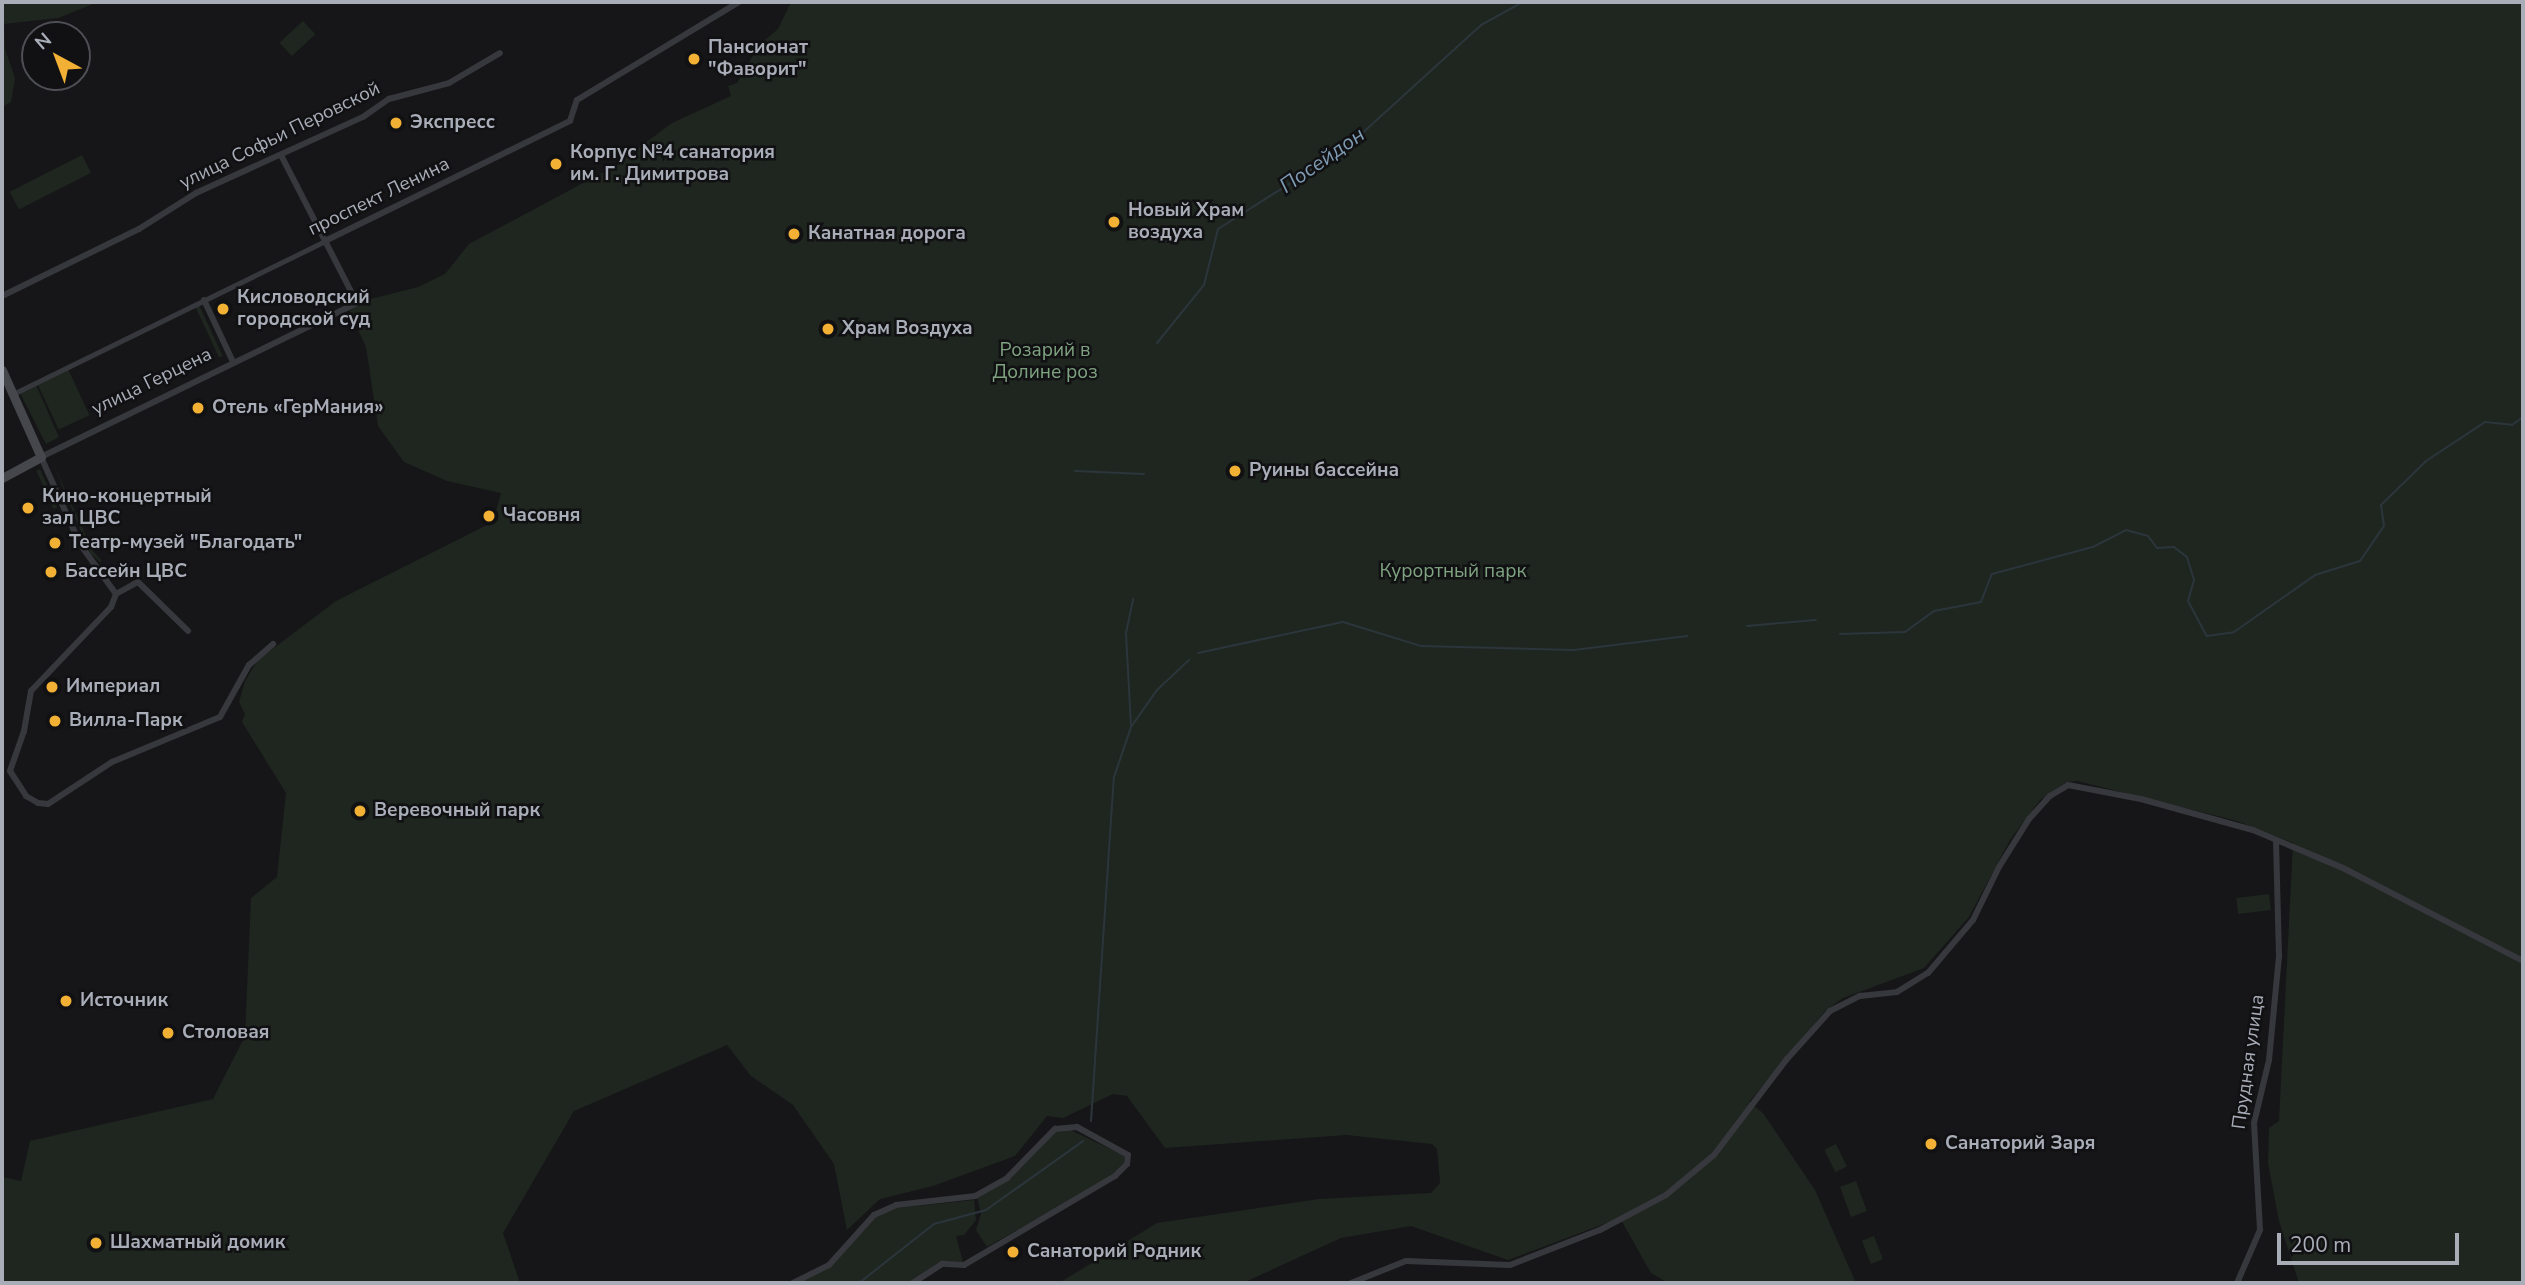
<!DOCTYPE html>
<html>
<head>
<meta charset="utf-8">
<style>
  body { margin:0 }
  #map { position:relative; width:2525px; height:1285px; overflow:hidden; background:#161618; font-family:"Nunito Sans",sans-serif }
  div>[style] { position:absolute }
  .green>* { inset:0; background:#1e261f; transform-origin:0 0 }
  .stream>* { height:2px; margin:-1px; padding:0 1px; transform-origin:1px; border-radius:1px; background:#2c353c }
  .pedestrian>* { height:4.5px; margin:-2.25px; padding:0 2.25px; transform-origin:2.25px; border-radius:2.25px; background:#37383d }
  .minor>* { height:6px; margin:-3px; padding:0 3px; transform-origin:3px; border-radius:3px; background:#37383d }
  .secondary>* { height:9px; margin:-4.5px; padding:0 4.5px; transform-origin:4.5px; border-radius:4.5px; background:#45474d }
  .dots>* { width:19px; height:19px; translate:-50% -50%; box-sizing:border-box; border:4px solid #111113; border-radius:50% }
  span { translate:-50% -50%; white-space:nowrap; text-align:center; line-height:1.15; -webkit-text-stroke:5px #111113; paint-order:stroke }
  .poi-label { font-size:19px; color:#a8adb8; font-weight:700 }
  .left { translate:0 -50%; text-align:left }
  .street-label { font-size:19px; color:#a8adb8 }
  .park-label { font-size:19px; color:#7fa381 }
  .water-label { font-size:21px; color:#7f9bb3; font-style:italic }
  .frame { position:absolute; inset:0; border:4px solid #a8adb8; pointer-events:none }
  .north { position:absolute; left:21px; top:21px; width:70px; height:70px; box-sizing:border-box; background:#111113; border:2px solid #4d4f55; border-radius:50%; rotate:319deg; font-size:19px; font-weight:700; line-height:28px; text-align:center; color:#a8adb8 }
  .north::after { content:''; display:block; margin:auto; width:24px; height:32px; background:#f2b134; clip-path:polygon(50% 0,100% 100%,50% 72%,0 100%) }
  .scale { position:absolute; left:2277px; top:1233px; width:182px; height:32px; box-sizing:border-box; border:4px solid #a8adb8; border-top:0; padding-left:9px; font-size:21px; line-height:24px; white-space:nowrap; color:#a8adb8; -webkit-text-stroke:5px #111113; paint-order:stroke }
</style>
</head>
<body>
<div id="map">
  <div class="green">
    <div style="clip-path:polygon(2px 2px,98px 2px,58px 18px,4px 24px,5px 49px,15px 78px,11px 102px,2px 107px)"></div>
    <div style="clip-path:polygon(791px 2px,2523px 2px,2523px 1283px,2299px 1283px,2279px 1221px,2268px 1163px,2269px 1128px,2279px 1121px,2293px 843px,2237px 821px,2077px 781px,2066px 782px,2040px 800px,2010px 840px,1969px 917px,1924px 968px,1843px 998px,1825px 1011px,1749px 1102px,1763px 1113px,1815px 1190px,1856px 1283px,1668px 1283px,1651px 1273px,1620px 1218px,1508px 1260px,1411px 1226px,1341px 1238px,1243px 1283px,1059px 1283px,1157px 1223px,1319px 1199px,1431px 1193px,1440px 1183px,1437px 1149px,1432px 1144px,1346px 1135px,1165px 1148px,1127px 1096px,1113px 1094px,1063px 1118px,1047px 1116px,1015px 1156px,933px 1186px,880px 1199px,847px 1230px,834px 1164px,793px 1105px,751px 1076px,727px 1045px,574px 1111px,503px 1233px,520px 1283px,2px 1283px,2px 1177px,21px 1181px,30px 1141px,213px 1099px,245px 1036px,251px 898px,277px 877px,286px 793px,242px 722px,245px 714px,239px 702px,245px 681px,258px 660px,336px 601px,493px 522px,501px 493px,447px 481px,404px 462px,378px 426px,366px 347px,349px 310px,363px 301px,418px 287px,445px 274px,469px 244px,613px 167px,672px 123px,731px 96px,728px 86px,737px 83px,759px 45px,778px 29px)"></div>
    <div style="left:303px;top:21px;width:18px;height:32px;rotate:47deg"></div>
    <div style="left:82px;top:155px;width:20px;height:81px;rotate:63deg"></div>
    <div style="left:199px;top:305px;width:56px;height:4px;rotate:65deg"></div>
    <div style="left:68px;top:369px;width:51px;height:34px;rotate:65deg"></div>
    <div style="clip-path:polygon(36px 385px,59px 437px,46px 444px,20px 393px)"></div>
    <div style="clip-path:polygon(51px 459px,93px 551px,102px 561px,100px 562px,90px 553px)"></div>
    <div style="left:40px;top:469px;width:42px;height:4px;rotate:66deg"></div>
    <div style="left:2269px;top:894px;width:16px;height:33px;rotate:83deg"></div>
    <div style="clip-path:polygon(1066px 1128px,1125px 1156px,1124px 1163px,1113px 1175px,987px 1247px,976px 1230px,981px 1214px,977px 1196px,1009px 1180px,1056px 1131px)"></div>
    <div style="left:1836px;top:1144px;width:25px;height:13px;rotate:64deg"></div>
    <div style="left:1856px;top:1181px;width:32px;height:17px;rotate:70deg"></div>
    <div style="clip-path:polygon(974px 1200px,976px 1220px,964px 1235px,956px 1236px,963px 1262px,942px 1261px,909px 1283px,798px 1283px,830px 1267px,877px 1216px,897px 1208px)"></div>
    <div style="left:1874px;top:1236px;width:25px;height:13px;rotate:69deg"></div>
  </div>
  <div class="stream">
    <div style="left:1157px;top:343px;width:75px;rotate:-51deg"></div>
    <div style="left:1204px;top:285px;width:58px;rotate:-76deg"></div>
    <div style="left:1218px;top:229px;width:153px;rotate:-32.4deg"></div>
    <div style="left:1347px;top:147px;width:181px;rotate:-42.3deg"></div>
    <div style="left:1481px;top:25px;width:48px;rotate:-28.7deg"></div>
    <div style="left:1075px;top:471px;width:69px;rotate:2.5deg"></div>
    <div style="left:1747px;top:626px;width:69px;rotate:-5deg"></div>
    <div style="left:1840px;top:634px;width:65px;rotate:-1.8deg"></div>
    <div style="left:1905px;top:632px;width:36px;rotate:-36deg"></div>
    <div style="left:1934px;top:611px;width:48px;rotate:-10.8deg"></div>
    <div style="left:1981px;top:602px;width:30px;rotate:-69deg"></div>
    <div style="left:1992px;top:574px;width:105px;rotate:-15deg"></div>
    <div style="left:2093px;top:547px;width:37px;rotate:-27deg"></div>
    <div style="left:2126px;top:530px;width:23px;rotate:15deg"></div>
    <div style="left:2148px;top:536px;width:15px;rotate:53deg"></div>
    <div style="left:2157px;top:548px;width:17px;rotate:-3deg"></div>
    <div style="left:2174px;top:547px;width:16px;rotate:38deg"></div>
    <div style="left:2187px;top:557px;width:24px;rotate:73deg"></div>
    <div style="left:2194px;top:580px;width:22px;rotate:106deg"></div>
    <div style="left:2188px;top:601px;width:40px;rotate:62deg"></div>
    <div style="left:2207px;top:636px;width:27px;rotate:-8deg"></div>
    <div style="left:2234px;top:632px;width:99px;rotate:-35.1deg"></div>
    <div style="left:2315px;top:575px;width:47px;rotate:-17.3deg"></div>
    <div style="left:2360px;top:561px;width:42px;rotate:-55.6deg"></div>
    <div style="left:2384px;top:526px;width:21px;rotate:-98deg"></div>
    <div style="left:2381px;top:505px;width:63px;rotate:-44.4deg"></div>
    <div style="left:2426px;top:461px;width:71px;rotate:-33.5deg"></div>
    <div style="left:2485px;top:422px;width:27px;rotate:6deg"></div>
    <div style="left:2512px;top:425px;width:14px;rotate:-36deg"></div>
    <div style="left:1198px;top:653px;width:148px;rotate:-12.1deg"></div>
    <div style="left:1343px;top:622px;width:82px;rotate:17.1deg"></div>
    <div style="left:1421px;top:646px;width:153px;rotate:1.5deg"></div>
    <div style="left:1574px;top:650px;width:114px;rotate:-7.1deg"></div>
    <div style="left:1131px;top:726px;width:93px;rotate:-93.1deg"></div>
    <div style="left:1126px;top:633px;width:35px;rotate:-78deg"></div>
    <div style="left:1091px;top:1121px;width:345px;rotate:-86.2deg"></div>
    <div style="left:1114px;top:777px;width:53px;rotate:-71.2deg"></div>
    <div style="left:1131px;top:727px;width:45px;rotate:-54.9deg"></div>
    <div style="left:1157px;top:690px;width:44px;rotate:-43.2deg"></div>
    <div style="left:859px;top:1283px;width:95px;rotate:-38.2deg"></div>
    <div style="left:934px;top:1224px;width:54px;rotate:-15.1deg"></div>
    <div style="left:986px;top:1210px;width:119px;rotate:-35.4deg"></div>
  </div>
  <div class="pedestrian">
    <div style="left:13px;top:394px;width:347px;rotate:-26.1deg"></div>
  </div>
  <div class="minor">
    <div style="left:325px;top:241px;width:273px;rotate:-26.1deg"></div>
    <div style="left:570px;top:121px;width:22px;rotate:-72deg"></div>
    <div style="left:577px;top:100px;width:189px;rotate:-31.2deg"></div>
    <div style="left:2px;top:296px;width:153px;rotate:-26.1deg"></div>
    <div style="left:139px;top:229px;width:67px;rotate:-32.3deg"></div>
    <div style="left:196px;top:193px;width:183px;rotate:-24.5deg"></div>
    <div style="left:363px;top:117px;width:32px;rotate:-35deg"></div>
    <div style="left:389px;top:99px;width:62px;rotate:-14.9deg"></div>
    <div style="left:449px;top:83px;width:59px;rotate:-30.5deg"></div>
    <div style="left:204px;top:300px;width:68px;rotate:64.9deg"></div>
    <div style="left:116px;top:594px;width:62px;rotate:-125.8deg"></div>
    <div style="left:80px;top:544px;width:95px;rotate:-114.1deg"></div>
    <div style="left:41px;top:457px;width:352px;rotate:-26deg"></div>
    <div style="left:357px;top:303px;width:166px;rotate:-117.2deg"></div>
    <div style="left:116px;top:594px;width:14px;rotate:111deg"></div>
    <div style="left:111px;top:607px;width:116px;rotate:133.6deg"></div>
    <div style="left:31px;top:691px;width:41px;rotate:99.9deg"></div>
    <div style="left:24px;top:731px;width:42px;rotate:109.3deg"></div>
    <div style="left:10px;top:771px;width:30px;rotate:57deg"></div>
    <div style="left:26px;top:796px;width:14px;rotate:30deg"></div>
    <div style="left:38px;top:803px;width:10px;rotate:6deg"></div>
    <div style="left:48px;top:804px;width:77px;rotate:-33.3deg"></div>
    <div style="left:112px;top:762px;width:117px;rotate:-22.6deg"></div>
    <div style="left:220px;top:717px;width:60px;rotate:-60.9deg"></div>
    <div style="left:249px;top:665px;width:32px;rotate:-41deg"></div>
    <div style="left:116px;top:594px;width:25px;rotate:-29deg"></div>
    <div style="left:138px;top:582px;width:70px;rotate:44.4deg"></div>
    <div style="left:793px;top:1283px;width:40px;rotate:-26.6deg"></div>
    <div style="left:829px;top:1265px;width:67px;rotate:-48deg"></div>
    <div style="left:874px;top:1215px;width:24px;rotate:-24deg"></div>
    <div style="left:896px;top:1205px;width:80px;rotate:-6.5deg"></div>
    <div style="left:975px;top:1196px;width:37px;rotate:-29deg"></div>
    <div style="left:1007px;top:1178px;width:69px;rotate:-45.6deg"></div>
    <div style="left:1055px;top:1129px;width:22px;rotate:-5deg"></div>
    <div style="left:1077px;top:1127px;width:58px;rotate:28.8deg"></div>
    <div style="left:1128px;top:1155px;width:9px;rotate:96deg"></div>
    <div style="left:1127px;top:1164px;width:17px;rotate:135deg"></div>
    <div style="left:1115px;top:1176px;width:175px;rotate:149.5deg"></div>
    <div style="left:964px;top:1265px;width:22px;rotate:-177deg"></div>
    <div style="left:942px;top:1264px;width:35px;rotate:147deg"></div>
    <div style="left:1351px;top:1283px;width:59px;rotate:-21.8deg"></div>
    <div style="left:1406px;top:1261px;width:104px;rotate:2.2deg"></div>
    <div style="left:1510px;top:1265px;width:97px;rotate:-21.3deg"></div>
    <div style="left:1600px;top:1230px;width:75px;rotate:-27.9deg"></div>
    <div style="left:1666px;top:1195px;width:62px;rotate:-39.8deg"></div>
    <div style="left:1714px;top:1155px;width:121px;rotate:-52.8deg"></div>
    <div style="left:1787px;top:1059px;width:64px;rotate:-48.1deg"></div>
    <div style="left:1830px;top:1011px;width:34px;rotate:-27deg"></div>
    <div style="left:1860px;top:996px;width:37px;rotate:-6deg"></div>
    <div style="left:1897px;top:992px;width:36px;rotate:-32deg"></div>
    <div style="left:1928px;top:973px;width:70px;rotate:-49.7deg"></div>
    <div style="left:1973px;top:920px;width:59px;rotate:-63.9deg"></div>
    <div style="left:1999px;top:867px;width:57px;rotate:-58deg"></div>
    <div style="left:2029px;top:819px;width:31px;rotate:-48deg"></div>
    <div style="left:2050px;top:796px;width:21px;rotate:-31deg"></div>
    <div style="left:2068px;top:785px;width:74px;rotate:10.9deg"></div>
    <div style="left:2141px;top:799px;width:116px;rotate:15.5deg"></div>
    <div style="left:2253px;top:830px;width:98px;rotate:22.9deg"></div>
    <div style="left:2343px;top:868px;width:203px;rotate:27.3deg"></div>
    <div style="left:2237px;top:1283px;width:58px;rotate:-66.5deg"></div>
    <div style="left:2260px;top:1230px;width:107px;rotate:-93.2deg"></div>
    <div style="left:2254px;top:1123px;width:65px;rotate:-76.6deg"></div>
    <div style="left:2269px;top:1060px;width:104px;rotate:-84.5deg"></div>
    <div style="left:2279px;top:956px;width:116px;rotate:-91.5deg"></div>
  </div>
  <div class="secondary">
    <div style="left:2px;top:370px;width:95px;rotate:65.9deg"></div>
    <div style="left:41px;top:457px;width:44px;rotate:151.7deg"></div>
  </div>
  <div class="dots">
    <div style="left:694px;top:59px;background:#f2b134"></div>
    <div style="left:396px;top:123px;background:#f2b134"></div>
    <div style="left:556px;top:164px;background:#f2b134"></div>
    <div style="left:1114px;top:222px;background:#f2b134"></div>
    <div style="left:794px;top:234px;background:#f2b134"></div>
    <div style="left:223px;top:309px;background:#f2b134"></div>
    <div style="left:828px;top:329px;background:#f2b134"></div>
    <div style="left:198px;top:408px;background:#f2b134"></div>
    <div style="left:1235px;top:471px;background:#f2b134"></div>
    <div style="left:28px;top:508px;background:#f2b134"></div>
    <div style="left:489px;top:516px;background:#f2b134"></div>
    <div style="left:55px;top:543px;background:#f2b134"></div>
    <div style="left:51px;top:572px;background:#f2b134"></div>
    <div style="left:52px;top:687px;background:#f2b134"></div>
    <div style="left:55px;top:721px;background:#f2b134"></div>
    <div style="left:360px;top:811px;background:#f2b134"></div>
    <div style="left:66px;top:1001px;background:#f2b134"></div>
    <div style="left:168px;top:1033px;background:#f2b134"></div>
    <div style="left:1931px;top:1144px;background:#f2b134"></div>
    <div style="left:96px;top:1243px;background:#f2b134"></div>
    <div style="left:1013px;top:1252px;background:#f2b134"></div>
  </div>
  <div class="poi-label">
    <span class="left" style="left:708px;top:59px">Пансионат<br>"Фаворит"</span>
    <span class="left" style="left:410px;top:123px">Экспресс</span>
    <span class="left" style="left:570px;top:164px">Корпус №4 санатория<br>им. Г. Димитрова</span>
    <span class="left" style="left:1128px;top:222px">Новый Храм<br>воздуха</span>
    <span class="left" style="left:808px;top:234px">Канатная дорога</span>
    <span class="left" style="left:237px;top:309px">Кисловодский<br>городской суд</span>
    <span class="left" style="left:842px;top:329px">Храм Воздуха</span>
    <span class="left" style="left:212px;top:408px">Отель «ГерМания»</span>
    <span class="left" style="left:1249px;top:471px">Руины бассейна</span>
    <span class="left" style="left:42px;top:508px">Кино-концертный<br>зал ЦВС</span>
    <span class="left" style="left:503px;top:516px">Часовня</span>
    <span class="left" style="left:69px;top:543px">Театр-музей "Благодать"</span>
    <span class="left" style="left:65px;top:572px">Бассейн ЦВС</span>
    <span class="left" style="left:66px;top:687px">Империал</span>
    <span class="left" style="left:69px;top:721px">Вилла-Парк</span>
    <span class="left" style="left:374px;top:811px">Веревочный парк</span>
    <span class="left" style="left:80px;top:1001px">Источник</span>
    <span class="left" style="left:182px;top:1033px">Столовая</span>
    <span class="left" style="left:1945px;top:1144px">Санаторий Заря</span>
    <span class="left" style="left:110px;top:1243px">Шахматный домик</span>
    <span class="left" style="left:1027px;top:1252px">Санаторий Родник</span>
  </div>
  <div class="street-label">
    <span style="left:280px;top:136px;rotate:-26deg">улица Софьи Перовской</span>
    <span style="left:379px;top:197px;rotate:-26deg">проспект Ленина</span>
    <span style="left:152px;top:382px;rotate:-26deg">улица Герцена</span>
    <span style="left:2249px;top:1062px;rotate:-82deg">Прудная улица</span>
  </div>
  <div class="park-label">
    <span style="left:1045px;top:362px">Розарий в<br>Долине роз</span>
    <span style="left:1453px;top:572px">Курортный парк</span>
  </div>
  <div class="water-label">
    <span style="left:1322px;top:160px;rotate:-35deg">Посейдон</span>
  </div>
  <div class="frame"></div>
  <div class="north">N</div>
  <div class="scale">200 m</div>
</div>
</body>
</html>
